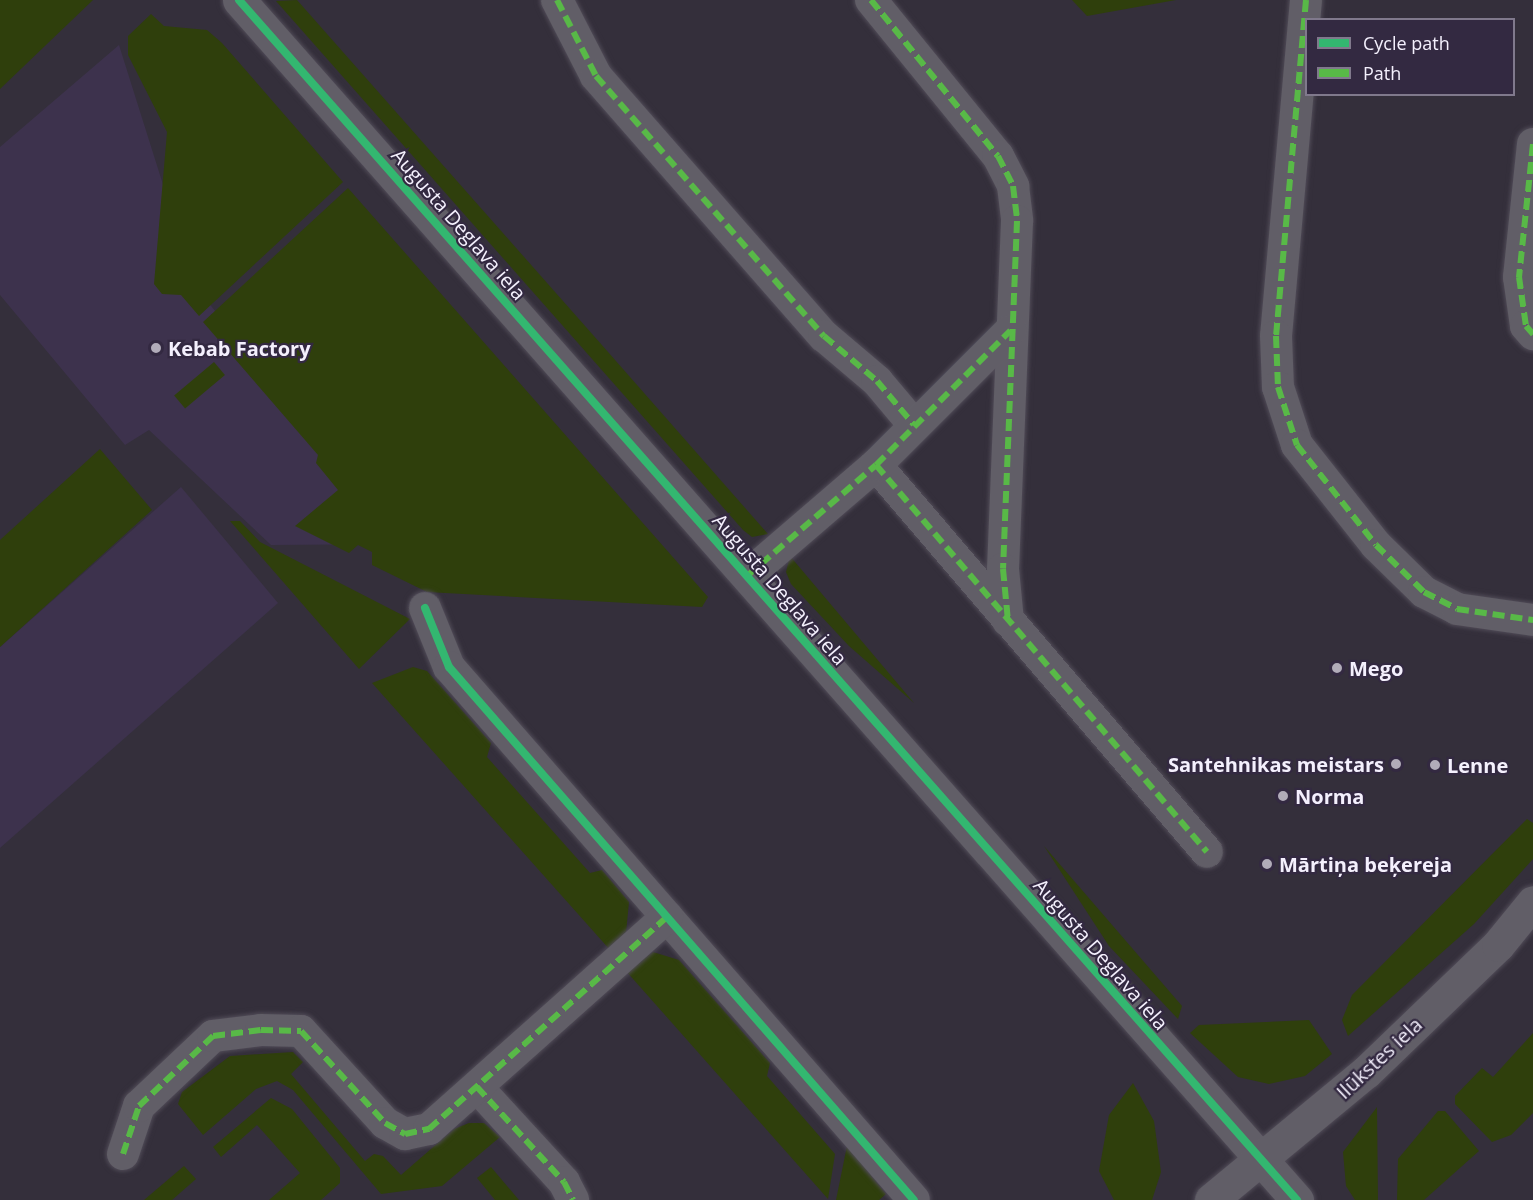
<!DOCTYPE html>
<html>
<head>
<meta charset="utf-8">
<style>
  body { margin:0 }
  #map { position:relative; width:1533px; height:1200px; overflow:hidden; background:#342f3b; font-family:"Open Sans",sans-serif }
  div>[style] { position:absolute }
  .built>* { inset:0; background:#3d324d }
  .green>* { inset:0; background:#2f3f0c; transform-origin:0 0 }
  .roads { filter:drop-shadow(0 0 2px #504b57) drop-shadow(0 0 2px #504b57) }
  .street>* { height:32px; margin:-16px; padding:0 16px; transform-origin:16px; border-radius:16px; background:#615e67 }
  .secondary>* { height:33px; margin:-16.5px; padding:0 16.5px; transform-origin:16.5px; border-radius:16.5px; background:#615e67 }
  .quiet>* { height:6px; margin-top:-3px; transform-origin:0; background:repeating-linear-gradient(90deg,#58b947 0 12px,transparent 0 18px) }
  .cycleway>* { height:8px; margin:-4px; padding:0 4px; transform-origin:4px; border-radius:4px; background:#33b770 }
  .dots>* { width:16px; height:16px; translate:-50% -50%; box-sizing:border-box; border:3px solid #332941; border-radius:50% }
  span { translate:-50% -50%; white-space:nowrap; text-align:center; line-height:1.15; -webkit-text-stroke:4.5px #332941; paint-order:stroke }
  .street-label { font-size:20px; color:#f4f0fd }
  .poi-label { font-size:20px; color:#f4f0fd; font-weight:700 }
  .left { translate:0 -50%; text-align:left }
  .right { translate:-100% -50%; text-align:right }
  .legend { position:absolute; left:1305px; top:18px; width:210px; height:78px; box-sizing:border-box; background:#332941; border:2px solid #80798c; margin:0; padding:8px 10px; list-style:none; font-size:18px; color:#f4f0fd }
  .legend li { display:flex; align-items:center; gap:12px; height:30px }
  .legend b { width:30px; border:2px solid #80798c }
</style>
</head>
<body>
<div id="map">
  <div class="built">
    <div style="clip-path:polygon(119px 45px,195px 286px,403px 544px,271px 545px,149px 430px,125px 445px,0 295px,0 147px)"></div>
    <div style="clip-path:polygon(181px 487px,278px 603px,0 848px,0 647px)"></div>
  </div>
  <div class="green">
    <div style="clip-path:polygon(0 0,93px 0,0 89px)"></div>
    <div style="clip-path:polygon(297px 0,601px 344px,768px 534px,752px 537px,743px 530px,276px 1px)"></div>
    <div style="clip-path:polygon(1072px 0,1176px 0,1087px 16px)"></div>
    <div style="clip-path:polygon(151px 14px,164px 26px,207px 30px,222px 43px,343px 182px,199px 316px,181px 295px,162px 294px,154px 284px,167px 132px,128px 55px,128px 36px)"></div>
    <div style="clip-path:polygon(348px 188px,708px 597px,702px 607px,427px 592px,372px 565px,372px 552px,358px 545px,349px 553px,295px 526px,338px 490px,316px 463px,318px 455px,203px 322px)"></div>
    <div style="left:214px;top:362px;width:17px;height:52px;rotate:50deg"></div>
    <div style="clip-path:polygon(100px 449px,152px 510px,0 647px,0 540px)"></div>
    <div style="clip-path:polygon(230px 521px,240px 521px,260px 542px,410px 619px,359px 669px)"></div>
    <div style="clip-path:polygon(790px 556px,914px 703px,849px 646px,791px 584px,786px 572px)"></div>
    <div style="clip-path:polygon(413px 667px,427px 671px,491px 743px,487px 757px,590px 873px,602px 870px,629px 902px,626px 933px,611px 951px,372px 683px)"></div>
    <div style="clip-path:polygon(1527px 819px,1533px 823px,1533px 859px,1474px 924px,1348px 1036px,1342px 1020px,1352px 995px)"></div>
    <div style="clip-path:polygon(1044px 846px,1182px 1006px,1178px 1019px,1109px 946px)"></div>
    <div style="clip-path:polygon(653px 952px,679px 960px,770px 1063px,767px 1076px,835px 1154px,828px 1199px,626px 971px)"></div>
    <div style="clip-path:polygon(1309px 1020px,1332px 1054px,1305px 1076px,1269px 1084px,1238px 1077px,1190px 1033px,1199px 1025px)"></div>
    <div style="clip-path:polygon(1533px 1033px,1533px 1113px,1511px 1135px,1492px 1142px,1455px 1104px,1455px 1096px,1482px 1068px,1493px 1077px)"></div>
    <div style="clip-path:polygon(293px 1052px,303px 1062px,291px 1074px,365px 1161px,374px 1154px,383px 1156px,401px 1175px,454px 1129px,469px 1123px,484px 1123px,500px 1137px,442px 1186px,381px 1194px,293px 1090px,277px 1081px,256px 1089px,203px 1135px,178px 1104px,182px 1092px,230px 1056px)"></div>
    <div style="clip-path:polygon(1133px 1083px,1154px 1121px,1161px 1172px,1152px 1200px,1114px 1200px,1099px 1171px,1109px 1115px)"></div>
    <div style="clip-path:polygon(271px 1098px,292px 1109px,340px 1168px,340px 1183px,321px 1200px,269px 1200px,300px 1173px,257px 1125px,221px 1157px,213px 1147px)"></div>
    <div style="clip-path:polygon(1377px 1107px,1378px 1200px,1355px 1200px,1346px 1186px,1343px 1152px)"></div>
    <div style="clip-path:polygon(1438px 1111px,1445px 1111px,1479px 1151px,1424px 1200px,1397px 1200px,1398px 1159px)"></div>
    <div style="clip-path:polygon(847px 1146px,886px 1194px,879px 1200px,836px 1200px)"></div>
    <div style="clip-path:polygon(184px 1166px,196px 1179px,172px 1200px,144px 1200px)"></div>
    <div style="clip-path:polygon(491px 1167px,519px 1200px,495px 1200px,477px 1178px)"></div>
  </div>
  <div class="roads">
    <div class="street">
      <div style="left:557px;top:0;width:85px;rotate:62.8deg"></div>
      <div style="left:596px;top:76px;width:346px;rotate:48.8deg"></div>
      <div style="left:824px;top:336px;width:70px;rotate:40.3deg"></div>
      <div style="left:877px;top:381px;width:57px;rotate:49.9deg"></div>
      <div style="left:871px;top:0;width:201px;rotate:50.9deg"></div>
      <div style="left:998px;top:156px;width:34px;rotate:63deg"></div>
      <div style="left:1013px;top:186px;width:35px;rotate:83deg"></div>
      <div style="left:1017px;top:221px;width:348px;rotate:92.3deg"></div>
      <div style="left:1003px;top:569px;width:52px;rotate:84.5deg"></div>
      <div style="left:1306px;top:0;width:337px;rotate:95.1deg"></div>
      <div style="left:1276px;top:336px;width:51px;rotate:87.8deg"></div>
      <div style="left:1278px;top:387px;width:61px;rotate:71.9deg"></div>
      <div style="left:1297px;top:445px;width:127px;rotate:51.7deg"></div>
      <div style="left:1376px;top:545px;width:67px;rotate:44.4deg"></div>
      <div style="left:1424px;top:592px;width:37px;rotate:27deg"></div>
      <div style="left:1457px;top:609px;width:77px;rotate:8.2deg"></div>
      <div style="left:1533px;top:144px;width:134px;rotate:96deg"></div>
      <div style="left:1519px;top:277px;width:49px;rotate:81.9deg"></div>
      <div style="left:1526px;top:326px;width:11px;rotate:49deg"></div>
      <div style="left:876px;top:465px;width:509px;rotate:49.46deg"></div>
      <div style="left:747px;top:576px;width:170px;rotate:-40.7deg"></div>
      <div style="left:876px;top:465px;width:190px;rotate:-45deg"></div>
      <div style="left:425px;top:608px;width:64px;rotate:67.9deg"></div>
      <div style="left:449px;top:667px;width:707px;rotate:48.9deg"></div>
      <div style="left:477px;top:1087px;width:129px;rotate:47.5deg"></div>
      <div style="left:564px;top:1182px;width:20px;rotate:63deg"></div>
      <div style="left:123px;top:1154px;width:51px;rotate:-71.6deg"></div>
      <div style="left:139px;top:1106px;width:102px;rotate:-43.4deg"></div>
      <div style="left:213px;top:1036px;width:48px;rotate:-7.1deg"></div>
      <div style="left:261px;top:1030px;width:40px;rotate:1.4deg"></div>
      <div style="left:301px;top:1031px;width:125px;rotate:47.6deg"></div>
      <div style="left:385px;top:1123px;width:23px;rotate:29deg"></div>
      <div style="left:405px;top:1134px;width:25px;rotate:-12deg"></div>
      <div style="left:429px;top:1129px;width:319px;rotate:-41.7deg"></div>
    </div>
    <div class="secondary">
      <div style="left:239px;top:0;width:1600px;rotate:48.6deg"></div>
      <div style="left:1211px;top:1200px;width:201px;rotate:-39.6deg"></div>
      <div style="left:1366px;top:1072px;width:183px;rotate:-43.9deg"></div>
      <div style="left:1498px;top:945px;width:55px;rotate:-50.9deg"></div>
    </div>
  </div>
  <div class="quiet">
    <div style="left:557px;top:0;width:85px;rotate:62.8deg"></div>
    <div style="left:596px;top:76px;width:346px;rotate:48.8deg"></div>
    <div style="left:824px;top:336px;width:70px;rotate:40.3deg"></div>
    <div style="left:877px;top:381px;width:57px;rotate:49.9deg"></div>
    <div style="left:871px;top:0;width:201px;rotate:50.9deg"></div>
    <div style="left:998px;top:156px;width:34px;rotate:63deg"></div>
    <div style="left:1013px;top:186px;width:35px;rotate:83deg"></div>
    <div style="left:1017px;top:221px;width:348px;rotate:92.3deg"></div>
    <div style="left:1003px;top:569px;width:52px;rotate:84.5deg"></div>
    <div style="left:1306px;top:0;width:337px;rotate:95.1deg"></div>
    <div style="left:1276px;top:336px;width:51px;rotate:87.8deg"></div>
    <div style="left:1278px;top:387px;width:61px;rotate:71.9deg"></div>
    <div style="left:1297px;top:445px;width:127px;rotate:51.7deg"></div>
    <div style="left:1376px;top:545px;width:67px;rotate:44.4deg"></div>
    <div style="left:1424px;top:592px;width:37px;rotate:27deg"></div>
    <div style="left:1457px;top:609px;width:77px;rotate:8.2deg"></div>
    <div style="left:1533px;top:144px;width:134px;rotate:96deg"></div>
    <div style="left:1519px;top:277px;width:49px;rotate:81.9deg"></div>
    <div style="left:1526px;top:326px;width:11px;rotate:49deg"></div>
    <div style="left:876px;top:465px;width:509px;rotate:49.46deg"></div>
    <div style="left:747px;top:576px;width:170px;rotate:-40.7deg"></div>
    <div style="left:876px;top:465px;width:190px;rotate:-45deg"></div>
    <div style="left:477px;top:1087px;width:129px;rotate:47.5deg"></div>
    <div style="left:564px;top:1182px;width:20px;rotate:63deg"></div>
    <div style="left:123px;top:1154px;width:51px;rotate:-71.6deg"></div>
    <div style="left:139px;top:1106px;width:102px;rotate:-43.4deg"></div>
    <div style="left:213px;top:1036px;width:48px;rotate:-7.1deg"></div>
    <div style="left:261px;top:1030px;width:40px;rotate:1.4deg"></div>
    <div style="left:301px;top:1031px;width:125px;rotate:47.6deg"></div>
    <div style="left:385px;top:1123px;width:23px;rotate:29deg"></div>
    <div style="left:405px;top:1134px;width:25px;rotate:-12deg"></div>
    <div style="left:429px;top:1129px;width:319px;rotate:-41.7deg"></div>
  </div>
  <div class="cycleway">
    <div style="left:239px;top:0;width:1600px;rotate:48.6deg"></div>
    <div style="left:425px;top:608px;width:64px;rotate:67.9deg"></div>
    <div style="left:449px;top:667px;width:707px;rotate:48.9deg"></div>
  </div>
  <div class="dots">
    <div style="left:156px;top:348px;background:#b1acb9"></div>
    <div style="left:1337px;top:668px;background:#b1acb9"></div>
    <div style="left:1396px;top:764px;background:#b1acb9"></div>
    <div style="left:1435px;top:765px;background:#b1acb9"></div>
    <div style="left:1283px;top:796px;background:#b1acb9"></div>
    <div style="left:1267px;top:864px;background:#b1acb9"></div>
  </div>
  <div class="street-label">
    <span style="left:459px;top:224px;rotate:49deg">Augusta Deglava iela</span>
    <span style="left:780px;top:589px;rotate:49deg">Augusta Deglava iela</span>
    <span style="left:1101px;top:954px;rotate:49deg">Augusta Deglava iela</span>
    <span style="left:1379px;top:1058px;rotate:-43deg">Ilūkstes iela</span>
  </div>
  <div class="poi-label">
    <span class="left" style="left:168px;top:348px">Kebab Factory</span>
    <span class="left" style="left:1349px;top:668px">Mego</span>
    <span class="right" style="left:1384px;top:764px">Santehnikas meistars</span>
    <span class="left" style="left:1447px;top:765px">Lenne</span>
    <span class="left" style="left:1295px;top:796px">Norma</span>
    <span class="left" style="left:1279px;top:864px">Mārtiņa beķereja</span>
  </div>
  <ul class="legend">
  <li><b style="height:8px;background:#33b770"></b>Cycle path</li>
  <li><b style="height:8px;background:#58b947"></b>Path</li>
  </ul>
</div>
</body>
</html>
